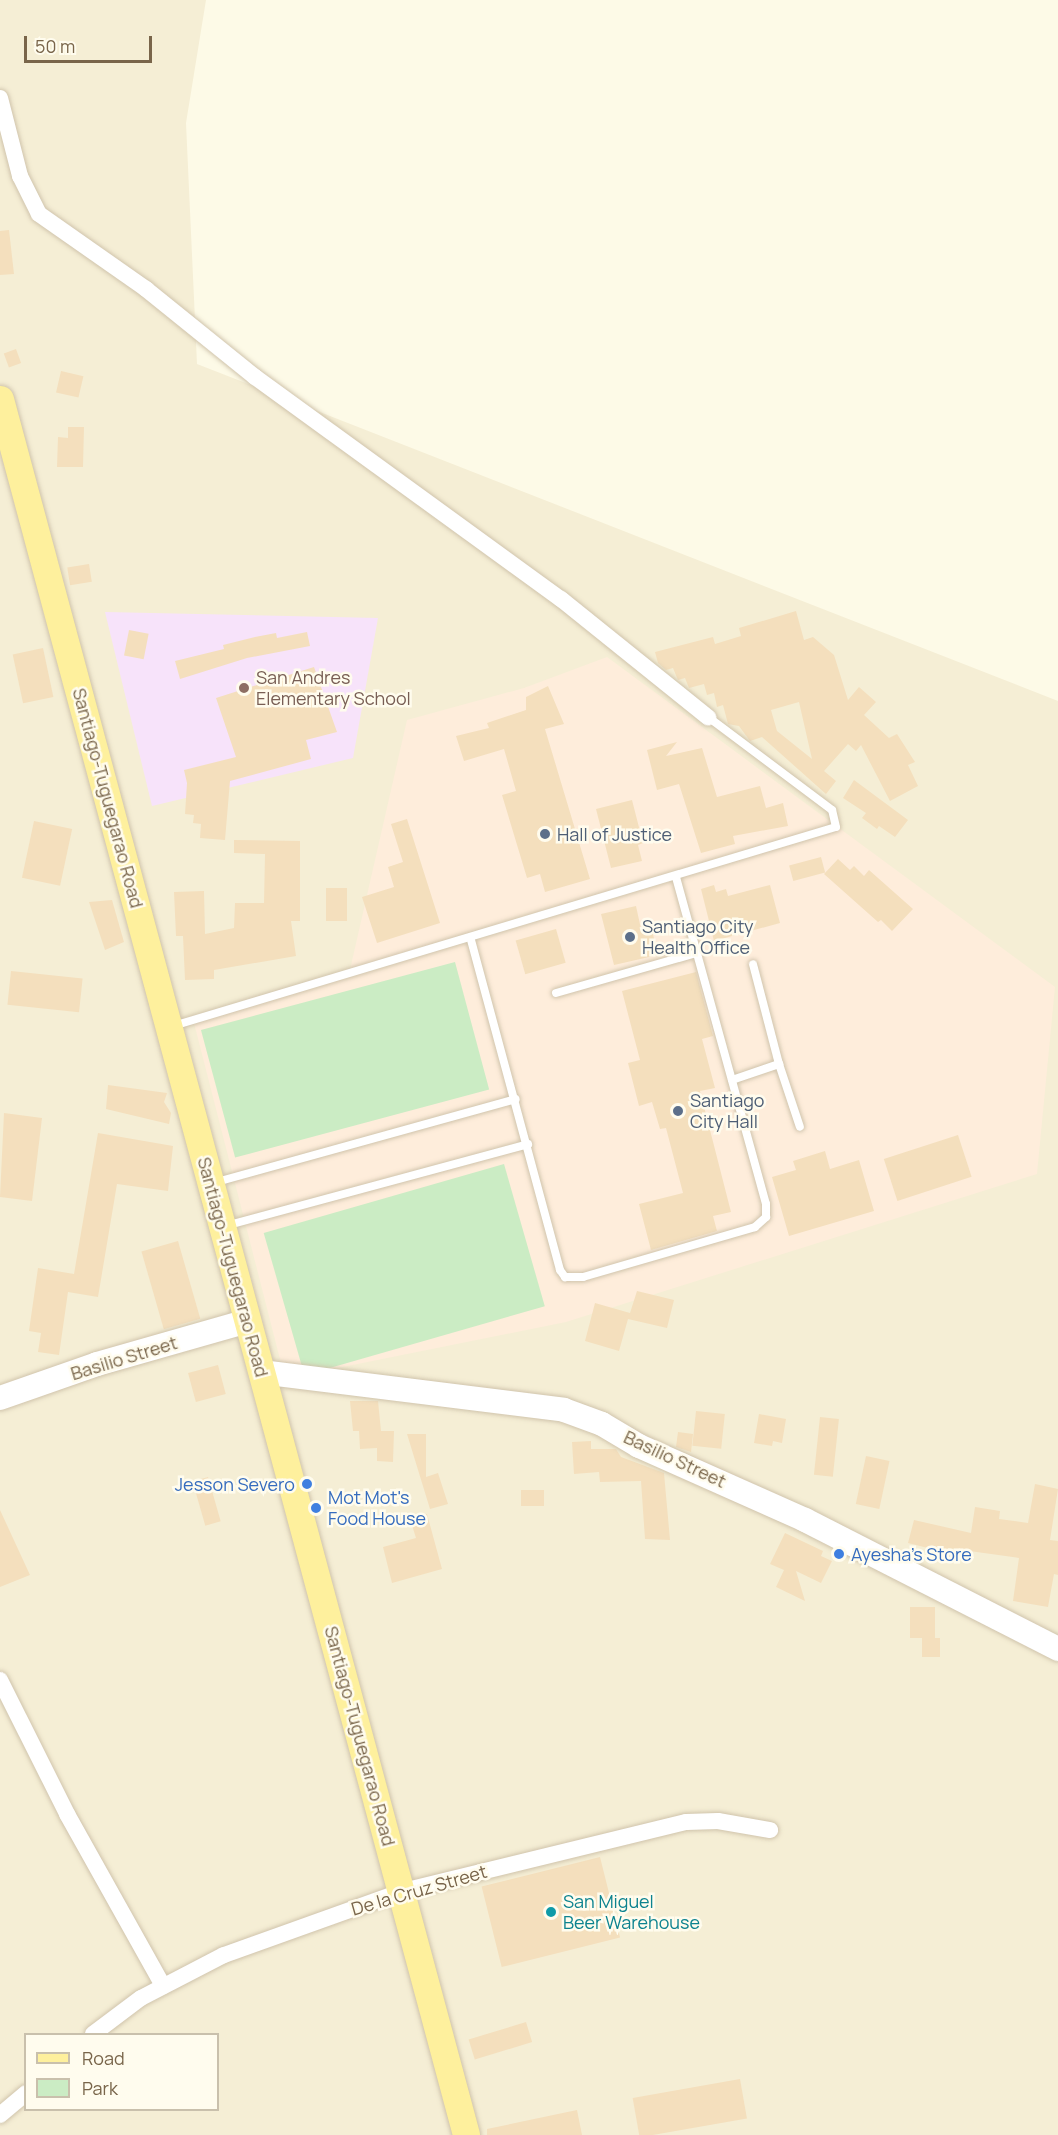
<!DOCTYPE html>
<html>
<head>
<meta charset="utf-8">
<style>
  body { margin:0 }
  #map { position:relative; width:1058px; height:2135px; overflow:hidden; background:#fdfae7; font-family:Manrope,sans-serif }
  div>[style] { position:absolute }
  .residential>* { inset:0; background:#f5eed5 }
  .commercial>* { inset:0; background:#feeddb }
  .education>* { inset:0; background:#f7e3fa }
  .green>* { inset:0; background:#cbecc4; transform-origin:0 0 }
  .building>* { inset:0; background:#f4dfbd; transform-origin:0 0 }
  .roads { filter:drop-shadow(0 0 2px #d0c4ac) drop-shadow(0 0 2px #d0c4ac) }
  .lane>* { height:8px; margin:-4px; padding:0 4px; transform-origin:4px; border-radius:4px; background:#fff }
  .street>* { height:16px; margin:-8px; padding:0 8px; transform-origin:8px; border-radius:8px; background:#fff }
  .secondary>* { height:24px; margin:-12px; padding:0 12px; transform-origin:12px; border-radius:12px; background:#fff }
  .primary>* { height:27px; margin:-13.5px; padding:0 13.5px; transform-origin:13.5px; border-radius:13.5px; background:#fef09d }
  .dots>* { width:16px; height:16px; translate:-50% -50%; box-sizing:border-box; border:3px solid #fffcee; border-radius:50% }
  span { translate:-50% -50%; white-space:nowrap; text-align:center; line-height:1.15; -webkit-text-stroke:5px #fffcee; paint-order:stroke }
  .education-label { font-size:18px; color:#785e54 }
  .left { translate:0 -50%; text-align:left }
  .street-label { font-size:18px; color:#79654a }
  .service-label { font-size:18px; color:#4e5e75 }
  .shop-label { font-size:18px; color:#366cbe }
  .right { translate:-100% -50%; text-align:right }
  .culture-label { font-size:18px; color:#0d838f }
  .legend { position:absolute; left:24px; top:2033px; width:195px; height:78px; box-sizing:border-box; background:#fffcee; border:2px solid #c9c0ac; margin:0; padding:8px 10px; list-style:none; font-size:18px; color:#79654a }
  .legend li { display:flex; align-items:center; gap:12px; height:30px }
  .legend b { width:30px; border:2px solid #c9c0ac }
  .scale { position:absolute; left:24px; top:36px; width:128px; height:27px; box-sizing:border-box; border:3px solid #79654a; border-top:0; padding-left:8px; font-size:18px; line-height:21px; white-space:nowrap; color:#79654a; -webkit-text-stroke:4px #fffcee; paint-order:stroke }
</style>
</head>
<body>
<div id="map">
  <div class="residential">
    <div style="clip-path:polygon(evenodd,0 0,206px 0,186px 123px,197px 364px,1058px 701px,1058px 2135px,0 2135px,0 0,26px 2034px,218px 2034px,218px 2110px,26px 2110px,26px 2034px)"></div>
  </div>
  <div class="commercial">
    <div style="clip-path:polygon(607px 657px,1055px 987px,1037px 1174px,566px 1322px,303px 1375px,281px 1363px,193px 1019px,349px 974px,407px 720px,524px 688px)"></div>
  </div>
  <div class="education">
    <div style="clip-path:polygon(105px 612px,378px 618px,353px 758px,152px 806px)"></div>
  </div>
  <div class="green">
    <div style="left:455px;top:962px;width:132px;height:263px;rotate:75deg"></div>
    <div style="left:504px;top:1164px;width:148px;height:250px;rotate:74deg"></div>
  </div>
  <div class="building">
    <div style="clip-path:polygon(9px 230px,14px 274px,0 275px,0 231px)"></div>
    <div style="left:16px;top:349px;width:15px;height:13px;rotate:70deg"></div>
    <div style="left:61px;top:371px;width:23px;height:22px;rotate:13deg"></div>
    <div style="clip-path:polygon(68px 427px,84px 427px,83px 467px,57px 467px,58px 437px,68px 438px)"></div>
    <div style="left:89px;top:564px;width:18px;height:22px;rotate:81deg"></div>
    <div style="clip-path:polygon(evenodd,796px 611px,804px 640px,813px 637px,834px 655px,848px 700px,859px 687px,876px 702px,864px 715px,889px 738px,897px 734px,915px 762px,908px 765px,918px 786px,890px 801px,861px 745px,856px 751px,848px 744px,824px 771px,836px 781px,826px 794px,762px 737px,750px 741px,739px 726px,728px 724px,723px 705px,717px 707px,714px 693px,707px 695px,704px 684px,689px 688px,685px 678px,678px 680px,673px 668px,666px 670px,658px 663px,655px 652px,713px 637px,715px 644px,741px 636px,739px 628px,796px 611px,799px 702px,812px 759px,777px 731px,771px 710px,799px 702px)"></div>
    <div style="left:129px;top:630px;width:20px;height:26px;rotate:11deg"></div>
    <div style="clip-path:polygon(307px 632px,310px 646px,247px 658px,180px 679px,175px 661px,224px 649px,223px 645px,255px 637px,276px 633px,277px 638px)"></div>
    <div style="left:43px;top:648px;width:50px;height:31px;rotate:78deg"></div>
    <div style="clip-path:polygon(314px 667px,337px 732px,306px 740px,311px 759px,230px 781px,225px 840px,200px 838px,201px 824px,193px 823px,194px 815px,185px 814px,187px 783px,184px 770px,236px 757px,216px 698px)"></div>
    <div style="clip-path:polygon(548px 686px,564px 724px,545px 729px,590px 879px,545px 892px,540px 874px,527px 878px,502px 795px,516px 791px,504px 749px,464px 761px,456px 736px,489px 728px,487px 723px,526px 710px,526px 697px)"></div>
    <div style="clip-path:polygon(677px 742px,666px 756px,702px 748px,717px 797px,760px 786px,766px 808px,783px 803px,788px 826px,733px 836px,735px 844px,701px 853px,679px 784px,657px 790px,647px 750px)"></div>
    <div style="clip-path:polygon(854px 780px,908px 820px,895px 837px,879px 826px,877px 829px,862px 818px,866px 813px,843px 798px)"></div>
    <div style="clip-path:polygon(632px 800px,643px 843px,638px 845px,642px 861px,611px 868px,596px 809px)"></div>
    <div style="clip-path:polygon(407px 819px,440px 923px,377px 943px,362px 897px,394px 887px,388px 867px,403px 862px,391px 824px)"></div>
    <div style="left:34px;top:821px;width:39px;height:58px;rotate:12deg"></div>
    <div style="clip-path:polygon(234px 840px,300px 841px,300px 921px,291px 921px,296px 956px,214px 970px,214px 979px,185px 980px,183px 936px,176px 936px,174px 892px,204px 891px,205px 934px,234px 928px,235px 903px,264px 903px,265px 854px,234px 853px)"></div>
    <div style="left:821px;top:857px;width:16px;height:33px;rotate:75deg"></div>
    <div style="clip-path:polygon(838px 859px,850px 870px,854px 866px,864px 876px,869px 870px,913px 909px,892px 931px,881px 920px,878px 922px,824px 874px)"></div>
    <div style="clip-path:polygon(714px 885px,716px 892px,726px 889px,728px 896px,770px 885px,780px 923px,714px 941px,701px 889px)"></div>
    <div style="left:326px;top:888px;width:21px;height:33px"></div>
    <div style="clip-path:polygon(112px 900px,124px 942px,105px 950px,89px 902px)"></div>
    <div style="clip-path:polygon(636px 906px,641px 929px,651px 926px,658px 955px,614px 965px,601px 914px)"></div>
    <div style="left:556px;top:929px;width:35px;height:42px;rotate:74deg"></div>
    <div style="left:11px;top:971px;width:72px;height:34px;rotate:6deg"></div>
    <div style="clip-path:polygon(696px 972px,713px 1036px,702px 1039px,715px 1088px,700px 1091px,731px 1212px,713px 1216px,717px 1231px,651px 1250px,639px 1204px,683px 1193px,666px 1128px,660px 1129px,652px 1102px,639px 1106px,628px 1063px,640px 1060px,622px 991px)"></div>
    <div style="clip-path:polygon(108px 1085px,167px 1093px,164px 1102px,171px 1113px,169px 1124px,106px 1109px)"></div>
    <div style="clip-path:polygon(4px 1113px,42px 1118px,32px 1201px,0 1197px)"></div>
    <div style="clip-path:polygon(98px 1133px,173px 1146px,168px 1191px,117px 1184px,98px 1297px,68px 1292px,59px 1355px,38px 1352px,41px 1333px,29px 1331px,38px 1268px,74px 1274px)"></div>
    <div style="left:958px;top:1135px;width:44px;height:78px;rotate:72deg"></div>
    <div style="clip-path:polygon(825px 1151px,830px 1169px,859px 1160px,874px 1211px,789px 1236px,772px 1177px,796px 1170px,793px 1161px)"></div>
    <div style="left:178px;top:1241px;width:81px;height:38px;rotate:74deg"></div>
    <div style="clip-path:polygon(637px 1291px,674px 1300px,667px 1328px,628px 1319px,619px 1351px,585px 1341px,595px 1303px,630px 1313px)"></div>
    <div style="left:218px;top:1365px;width:30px;height:31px;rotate:75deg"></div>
    <div style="clip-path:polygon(350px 1401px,378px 1401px,381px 1431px,394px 1431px,393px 1462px,377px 1461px,377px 1448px,360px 1449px,359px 1431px,353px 1431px)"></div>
    <div style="left:696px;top:1411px;width:29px;height:35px;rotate:6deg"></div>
    <div style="clip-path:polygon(759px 1414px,786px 1419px,782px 1443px,773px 1441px,772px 1446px,754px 1443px)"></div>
    <div style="left:820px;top:1417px;width:19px;height:58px;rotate:6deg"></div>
    <div style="clip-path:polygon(678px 1432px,693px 1434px,691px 1452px,676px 1447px)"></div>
    <div style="clip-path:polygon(407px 1434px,426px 1434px,426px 1477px,438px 1473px,448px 1504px,430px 1509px)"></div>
    <div style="clip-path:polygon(591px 1441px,591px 1449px,616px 1449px,621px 1457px,664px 1473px,670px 1540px,645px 1539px,641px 1481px,600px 1482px,599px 1472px,574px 1474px,572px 1442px)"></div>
    <div style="left:866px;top:1456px;width:24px;height:49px;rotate:12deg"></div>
    <div style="left:208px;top:1477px;width:46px;height:16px;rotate:74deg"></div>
    <div style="clip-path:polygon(1035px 1484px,1058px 1489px,1050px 1540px,1058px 1541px,1058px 1575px,1054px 1574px,1048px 1607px,1013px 1601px,1019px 1558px,948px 1548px,945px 1559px,930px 1556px,932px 1549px,908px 1543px,914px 1520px,971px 1533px,975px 1507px,1000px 1511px,999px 1519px,1028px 1523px)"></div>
    <div style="left:521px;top:1490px;width:23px;height:16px"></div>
    <div style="clip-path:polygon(0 1510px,30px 1575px,0 1587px)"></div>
    <div style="clip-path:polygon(427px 1514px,442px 1569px,392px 1583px,383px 1547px,416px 1538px,410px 1519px)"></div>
    <div style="clip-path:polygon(785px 1533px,823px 1551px,821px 1556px,832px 1561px,821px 1583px,796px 1571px,805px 1601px,776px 1587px,784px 1570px,770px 1564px)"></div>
    <div style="clip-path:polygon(910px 1607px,935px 1607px,935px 1638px,940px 1638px,940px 1657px,922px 1657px,922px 1638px,910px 1638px)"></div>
    <div style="left:600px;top:1857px;width:83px;height:122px;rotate:76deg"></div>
    <div style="left:526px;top:2022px;width:21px;height:60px;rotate:73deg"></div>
    <div style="left:740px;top:2079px;width:40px;height:109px;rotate:80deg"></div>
    <div style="clip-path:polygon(577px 2110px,582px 2135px,487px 2135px,487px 2129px)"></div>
  </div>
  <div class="roads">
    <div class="lane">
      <div style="left:471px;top:940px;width:342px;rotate:74.9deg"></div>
      <div style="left:560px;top:1270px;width:9px;rotate:54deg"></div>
      <div style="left:565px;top:1277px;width:18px"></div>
      <div style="left:583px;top:1277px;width:179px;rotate:-16.2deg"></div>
      <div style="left:755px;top:1227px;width:15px;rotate:-42deg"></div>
      <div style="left:766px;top:1217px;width:13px;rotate:-90deg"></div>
      <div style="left:766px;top:1204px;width:339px;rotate:-105.4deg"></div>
      <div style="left:556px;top:993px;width:146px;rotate:-15.9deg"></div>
      <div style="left:173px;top:1026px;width:692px;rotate:-16.71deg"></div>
      <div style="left:836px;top:827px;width:17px;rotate:-103deg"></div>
      <div style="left:832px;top:810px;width:155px;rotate:-143.1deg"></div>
      <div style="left:779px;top:1064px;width:66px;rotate:71.6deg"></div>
      <div style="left:732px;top:1080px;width:50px;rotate:-18.8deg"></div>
      <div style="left:779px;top:1064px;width:103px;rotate:-104.6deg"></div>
      <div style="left:213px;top:1183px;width:314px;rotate:-15.5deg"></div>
      <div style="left:225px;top:1226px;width:314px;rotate:-15.1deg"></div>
    </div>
    <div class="street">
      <div style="left:0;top:98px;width:81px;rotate:75.6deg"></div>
      <div style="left:20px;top:176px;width:42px;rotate:63.4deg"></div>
      <div style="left:39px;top:214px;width:131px;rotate:35deg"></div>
      <div style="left:146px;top:289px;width:140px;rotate:38.9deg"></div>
      <div style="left:255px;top:377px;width:378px;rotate:36deg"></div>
      <div style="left:561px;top:599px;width:189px;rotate:38.8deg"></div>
      <div style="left:0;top:1680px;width:150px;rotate:63.4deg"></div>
      <div style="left:67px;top:1814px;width:197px;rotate:60.8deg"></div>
      <div style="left:93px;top:2034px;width:60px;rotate:-36.9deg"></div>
      <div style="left:141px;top:1998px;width:93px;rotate:-27.4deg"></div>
      <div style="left:224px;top:1955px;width:190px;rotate:-19.7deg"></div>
      <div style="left:403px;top:1891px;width:291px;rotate:-13.7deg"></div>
      <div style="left:686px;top:1822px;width:32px;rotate:-2deg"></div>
      <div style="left:718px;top:1821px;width:53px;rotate:9.8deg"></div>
      <div style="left:0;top:2115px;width:34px;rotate:-40deg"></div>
    </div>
    <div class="secondary">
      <div style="left:261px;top:1372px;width:305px;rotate:7.1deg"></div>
      <div style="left:564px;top:1410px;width:40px;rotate:20.2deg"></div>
      <div style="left:602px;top:1424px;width:43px;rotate:30.7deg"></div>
      <div style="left:639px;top:1446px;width:182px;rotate:24deg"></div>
      <div style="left:805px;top:1520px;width:284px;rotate:27deg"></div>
      <div style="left:0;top:1398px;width:103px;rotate:-19.3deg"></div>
      <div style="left:97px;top:1364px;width:157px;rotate:-15.9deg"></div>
    </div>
    <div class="primary">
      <div style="left:0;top:399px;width:1797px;rotate:74.97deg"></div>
    </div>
  </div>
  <div class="dots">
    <div style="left:244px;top:688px;background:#8d6e63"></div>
    <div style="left:545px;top:834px;background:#5c6f8a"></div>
    <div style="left:630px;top:937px;background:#5c6f8a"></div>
    <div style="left:678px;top:1111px;background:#5c6f8a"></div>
    <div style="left:307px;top:1484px;background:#3f7fe0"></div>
    <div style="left:316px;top:1508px;background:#3f7fe0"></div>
    <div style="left:839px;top:1554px;background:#3f7fe0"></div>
    <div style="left:551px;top:1912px;background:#0f9aa8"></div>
  </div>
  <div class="education-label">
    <span class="left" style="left:256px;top:688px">San Andres<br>Elementary School</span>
  </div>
  <div class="street-label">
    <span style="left:108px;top:798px;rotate:75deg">Santiago-Tuguegarao Road</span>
    <span style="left:233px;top:1267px;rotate:75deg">Santiago-Tuguegarao Road</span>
    <span style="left:124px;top:1358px;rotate:-17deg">Basilio Street</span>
    <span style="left:675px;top:1459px;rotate:25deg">Basilio Street</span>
    <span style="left:360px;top:1736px;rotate:75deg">Santiago-Tuguegarao Road</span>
    <span style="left:419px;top:1890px;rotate:-16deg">De la Cruz Street</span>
  </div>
  <div class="service-label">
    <span class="left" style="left:557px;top:834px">Hall of Justice</span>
    <span class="left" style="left:642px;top:937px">Santiago City<br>Health Office</span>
    <span class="left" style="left:690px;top:1111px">Santiago<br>City Hall</span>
  </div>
  <div class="shop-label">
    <span class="right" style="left:295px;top:1484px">Jesson Severo</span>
    <span class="left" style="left:328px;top:1508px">Mot Mot's<br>Food House</span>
    <span class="left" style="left:851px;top:1554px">Ayesha's Store</span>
  </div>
  <div class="culture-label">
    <span class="left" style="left:563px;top:1912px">San Miguel<br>Beer Warehouse</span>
  </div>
  <ul class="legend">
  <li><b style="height:8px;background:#fef09d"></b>Road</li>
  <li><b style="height:16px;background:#cbecc4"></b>Park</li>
  </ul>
  <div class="scale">50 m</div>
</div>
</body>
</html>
